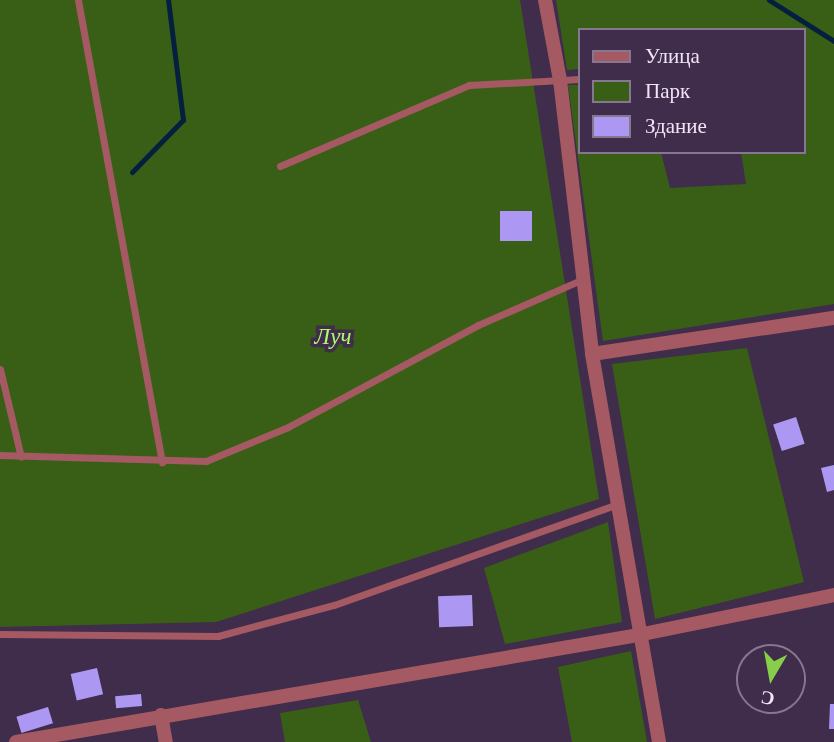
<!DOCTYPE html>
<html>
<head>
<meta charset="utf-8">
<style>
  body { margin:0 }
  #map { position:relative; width:834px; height:742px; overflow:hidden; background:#402c4b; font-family:Georgia,serif }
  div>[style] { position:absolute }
  .green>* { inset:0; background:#395f17 }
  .stream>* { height:5px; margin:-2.5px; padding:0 2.5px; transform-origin:2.5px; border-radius:2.5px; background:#05203e }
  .building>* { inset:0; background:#ac98f2; transform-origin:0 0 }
  .service>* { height:7px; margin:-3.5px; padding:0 3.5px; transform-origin:3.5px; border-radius:3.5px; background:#a55962 }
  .minor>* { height:14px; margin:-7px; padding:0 7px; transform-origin:7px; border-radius:7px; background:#a55962 }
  span { translate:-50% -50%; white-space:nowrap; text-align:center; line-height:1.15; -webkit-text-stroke:7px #402c4b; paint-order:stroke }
  .park-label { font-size:23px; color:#abfb6b; font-style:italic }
  .legend { position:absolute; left:578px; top:28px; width:228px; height:126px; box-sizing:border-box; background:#402c4b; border:2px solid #867690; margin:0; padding:9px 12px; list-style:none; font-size:21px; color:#f0e4f7 }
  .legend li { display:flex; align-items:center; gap:14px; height:35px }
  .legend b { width:35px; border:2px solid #867690 }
  .north { position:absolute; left:736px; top:644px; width:70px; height:70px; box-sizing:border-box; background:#402c4b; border:2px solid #867690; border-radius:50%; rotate:190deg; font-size:19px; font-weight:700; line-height:28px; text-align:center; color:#f0e4f7 }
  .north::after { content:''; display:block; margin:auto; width:24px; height:32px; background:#87cf4a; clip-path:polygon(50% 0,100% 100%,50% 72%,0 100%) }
</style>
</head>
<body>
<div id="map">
  <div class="green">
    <div style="clip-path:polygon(0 0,520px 0,599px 499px,216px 622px,0 627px)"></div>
    <div style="clip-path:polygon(556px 0,834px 0,834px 304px,603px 341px,568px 85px,580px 85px,580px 152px,661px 152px,670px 188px,746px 184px,741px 152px,804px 152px,804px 30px,580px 30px,580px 69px,567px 70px)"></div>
    <div style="clip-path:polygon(747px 348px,804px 582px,655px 619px,612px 364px)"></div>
    <div style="clip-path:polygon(608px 522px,622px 622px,505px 644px,484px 568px)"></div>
    <div style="clip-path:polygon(631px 651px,647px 742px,572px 742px,558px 667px)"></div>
    <div style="clip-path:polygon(358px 700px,371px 742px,285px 742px,280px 713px)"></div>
  </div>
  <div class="stream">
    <div style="left:769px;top:0;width:77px;rotate:32.2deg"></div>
    <div style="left:132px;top:172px;width:73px;rotate:-45.6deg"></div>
    <div style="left:183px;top:120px;width:121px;rotate:-97.1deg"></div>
  </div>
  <div class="building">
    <div style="left:500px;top:211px;width:32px;height:30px"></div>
    <div style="left:796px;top:417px;width:28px;height:24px;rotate:72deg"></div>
    <div style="clip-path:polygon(834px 465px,834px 490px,827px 492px,821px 468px)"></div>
    <div style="left:472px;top:595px;width:31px;height:34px;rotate:88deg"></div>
    <div style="left:97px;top:668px;width:27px;height:27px;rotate:77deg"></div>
    <div style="left:141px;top:694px;width:12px;height:26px;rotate:85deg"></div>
    <div style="clip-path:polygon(830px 704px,834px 704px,834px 729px,829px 729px)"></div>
    <div style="left:48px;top:707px;width:17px;height:33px;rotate:73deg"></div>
  </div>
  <div class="service">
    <div style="left:78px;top:0;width:470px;rotate:79.7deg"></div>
    <div style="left:280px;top:166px;width:206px;rotate:-23.2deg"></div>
    <div style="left:469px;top:85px;width:111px;rotate:-3.1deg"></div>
    <div style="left:0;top:369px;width:90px;rotate:76.6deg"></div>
    <div style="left:0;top:455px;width:206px;rotate:1.7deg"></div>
    <div style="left:206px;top:461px;width:89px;rotate:-22.5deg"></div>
    <div style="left:288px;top:427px;width:216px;rotate:-28.2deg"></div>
    <div style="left:478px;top:325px;width:112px;rotate:-23.6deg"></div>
    <div style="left:0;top:634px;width:218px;rotate:0.5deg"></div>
    <div style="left:218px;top:636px;width:120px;rotate:-15deg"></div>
    <div style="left:334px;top:605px;width:300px;rotate:-19.6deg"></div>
  </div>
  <div class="minor">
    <div style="left:545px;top:0;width:81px;rotate:79.4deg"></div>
    <div style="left:560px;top:80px;width:276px;rotate:83.3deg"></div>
    <div style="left:592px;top:354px;width:394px;rotate:80.2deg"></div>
    <div style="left:592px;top:354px;width:245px;rotate:-8.5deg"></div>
    <div style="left:161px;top:715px;width:27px;rotate:80deg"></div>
    <div style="left:16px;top:742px;width:631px;rotate:-9.76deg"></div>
    <div style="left:638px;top:635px;width:200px;rotate:-11.5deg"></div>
  </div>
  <div class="park-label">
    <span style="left:333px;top:337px">Луч</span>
  </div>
  <ul class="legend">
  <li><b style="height:9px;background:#a55962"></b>Улица</li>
  <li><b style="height:19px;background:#395f17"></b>Парк</li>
  <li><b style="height:19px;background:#ac98f2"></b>Здание</li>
  </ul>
  <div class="north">С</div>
</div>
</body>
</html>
